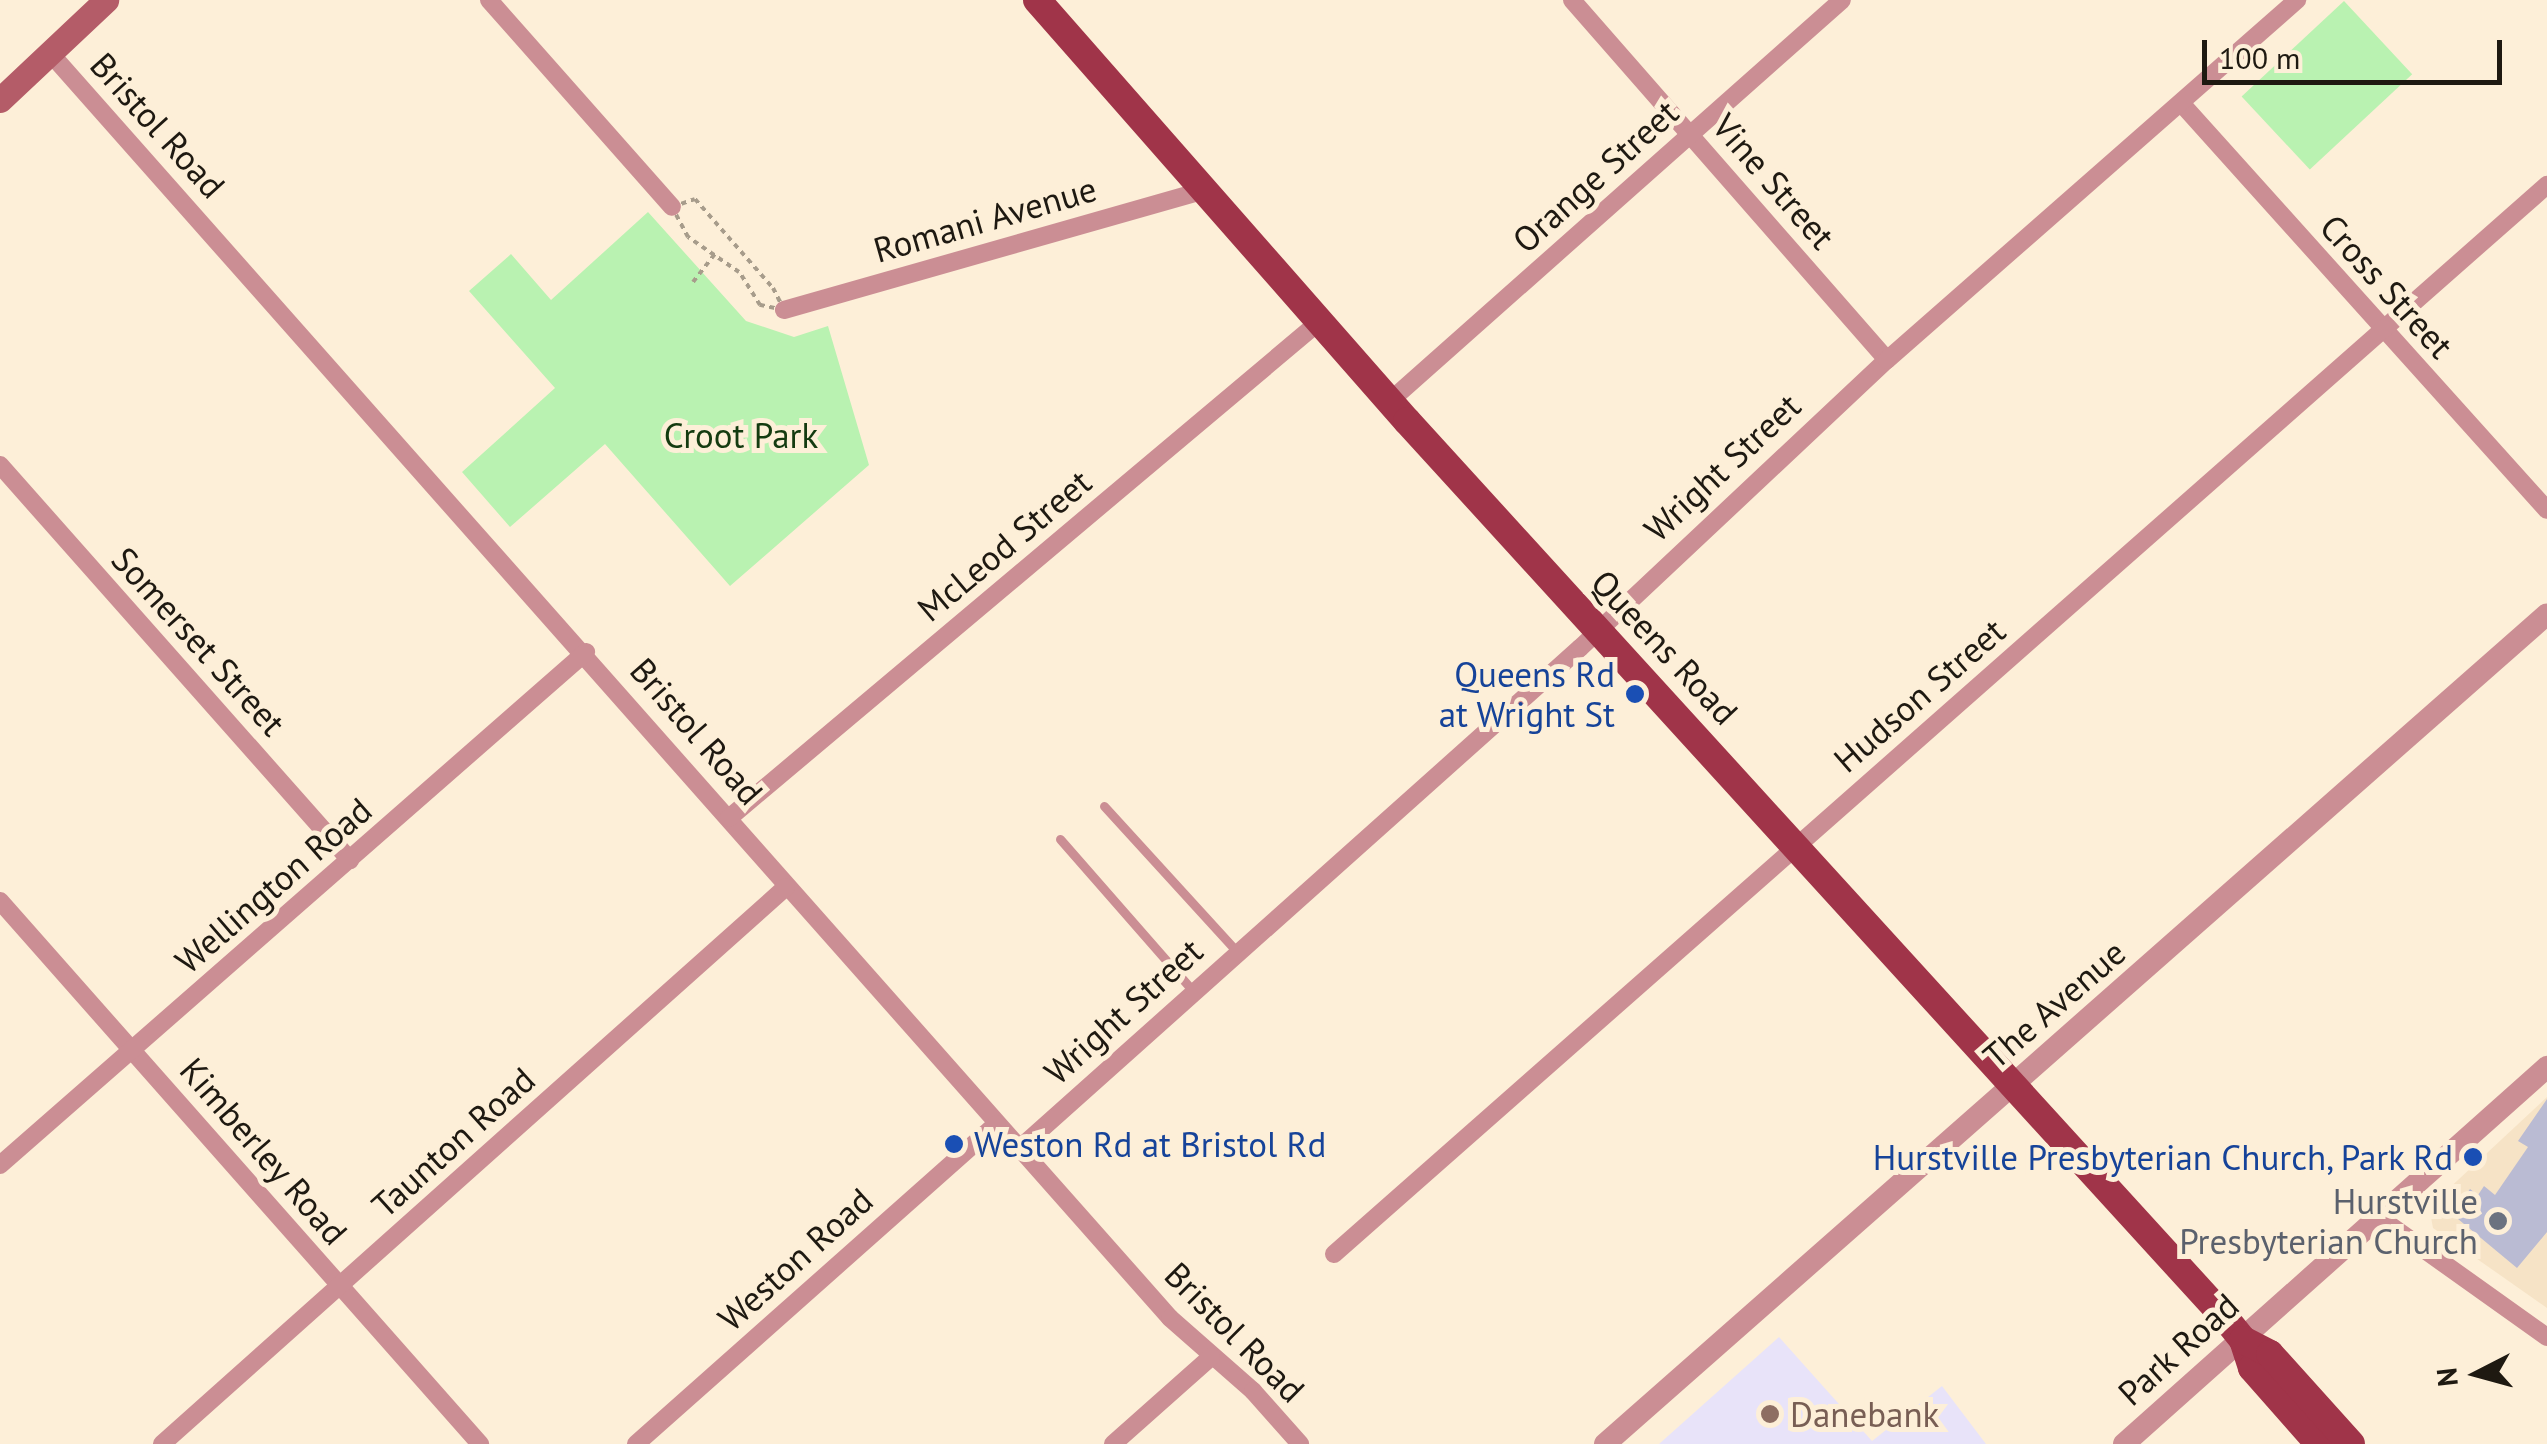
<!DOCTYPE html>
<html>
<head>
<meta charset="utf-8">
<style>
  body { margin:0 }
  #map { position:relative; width:2547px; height:1444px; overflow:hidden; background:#fdefd8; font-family:"PT Sans",sans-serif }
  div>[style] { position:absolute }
  .built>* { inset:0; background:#f6e3c6 }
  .education>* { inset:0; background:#e8e3f9 }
  .green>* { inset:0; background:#b9f2b1; transform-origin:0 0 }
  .building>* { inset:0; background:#babbd3 }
  .path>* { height:4px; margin-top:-2px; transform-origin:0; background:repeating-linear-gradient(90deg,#a79c8b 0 5px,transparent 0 10px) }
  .service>* { height:9px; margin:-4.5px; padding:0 4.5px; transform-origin:4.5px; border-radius:4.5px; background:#cb8e94 }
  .minor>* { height:18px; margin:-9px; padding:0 9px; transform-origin:9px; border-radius:9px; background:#cb8e94 }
  .tertiary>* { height:22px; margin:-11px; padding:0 11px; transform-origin:11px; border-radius:11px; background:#cb8e94 }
  .secondary>* { height:25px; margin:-12.5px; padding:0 12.5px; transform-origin:12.5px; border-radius:12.5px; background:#b45c68 }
  .primary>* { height:28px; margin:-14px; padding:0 14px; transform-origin:14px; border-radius:14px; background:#a03449 }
  .dots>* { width:28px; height:28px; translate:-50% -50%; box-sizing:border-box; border:5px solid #fdefd8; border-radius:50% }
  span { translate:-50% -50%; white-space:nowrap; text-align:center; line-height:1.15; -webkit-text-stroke:10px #fdefd8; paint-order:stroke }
  .street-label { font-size:35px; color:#1e1911 }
  .park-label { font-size:35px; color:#143b10 }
  .transit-label { font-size:35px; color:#164399 }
  .right { translate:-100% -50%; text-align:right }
  .left { translate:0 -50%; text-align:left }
  .worship-label { font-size:35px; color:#5b616d }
  .education-label { font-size:35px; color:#785e54 }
  .north { position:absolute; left:2427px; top:1324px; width:100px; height:100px; -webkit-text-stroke:8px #fdefd8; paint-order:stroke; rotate:264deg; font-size:28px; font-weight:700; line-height:40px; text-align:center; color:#1e1911 }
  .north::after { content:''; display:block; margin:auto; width:35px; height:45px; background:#1e1911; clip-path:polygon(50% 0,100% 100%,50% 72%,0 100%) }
  .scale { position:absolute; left:2202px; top:40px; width:300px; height:45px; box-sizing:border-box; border:5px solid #1e1911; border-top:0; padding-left:12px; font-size:30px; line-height:35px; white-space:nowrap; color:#1e1911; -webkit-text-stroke:8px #fdefd8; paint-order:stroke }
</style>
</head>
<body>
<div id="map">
  <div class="built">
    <div style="clip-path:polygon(2547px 1097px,2547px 1308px,2433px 1228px,2429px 1207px)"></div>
  </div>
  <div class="education">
    <div style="clip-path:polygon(1779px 1337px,1872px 1441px,1942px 1386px,1986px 1444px,1659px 1444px)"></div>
  </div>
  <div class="green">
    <div style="left:2344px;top:1px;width:100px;height:140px;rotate:47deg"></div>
    <div style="clip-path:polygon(648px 212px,746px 321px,794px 337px,828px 326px,869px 465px,730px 586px,605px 444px,510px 527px,462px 472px,555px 388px,469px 291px,511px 254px,551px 300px)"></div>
  </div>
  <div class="building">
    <div style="clip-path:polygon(2547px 1099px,2547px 1232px,2517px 1268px,2452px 1214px,2470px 1189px,2478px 1195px,2484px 1186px,2495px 1195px,2528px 1147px,2518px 1141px)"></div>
  </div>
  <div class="path">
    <div style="left:695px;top:199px;width:118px;rotate:48.8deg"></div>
    <div style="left:773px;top:288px;width:25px;rotate:63deg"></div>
    <div style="left:784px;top:310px;width:25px;rotate:-168deg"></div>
    <div style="left:760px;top:305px;width:39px;rotate:-122deg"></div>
    <div style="left:739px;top:272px;width:62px;rotate:-145.5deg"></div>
    <div style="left:688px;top:237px;width:34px;rotate:-118deg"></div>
    <div style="left:672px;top:207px;width:24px;rotate:-19deg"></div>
    <div style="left:693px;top:282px;width:36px;rotate:-52deg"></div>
  </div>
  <div class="service">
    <div style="left:1104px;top:806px;width:199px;rotate:47.6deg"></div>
    <div style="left:1060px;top:839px;width:203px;rotate:48.8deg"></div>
  </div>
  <div class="minor">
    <div style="left:489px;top:0;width:276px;rotate:48.5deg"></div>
    <div style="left:1572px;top:0;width:478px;rotate:48.8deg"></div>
    <div style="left:51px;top:54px;width:1688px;rotate:48.48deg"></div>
    <div style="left:1170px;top:1318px;width:111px;rotate:41.3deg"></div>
    <div style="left:1253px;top:1391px;width:71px;rotate:48.4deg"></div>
    <div style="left:2181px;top:103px;width:547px;rotate:48.04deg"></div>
    <div style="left:784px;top:310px;width:438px;rotate:-15.9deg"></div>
    <div style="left:1390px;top:401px;width:604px;rotate:-41.58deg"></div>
    <div style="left:0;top:465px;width:528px;rotate:48.46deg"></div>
    <div style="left:729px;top:818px;width:772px;rotate:-40.06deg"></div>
    <div style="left:0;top:901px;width:725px;rotate:48.52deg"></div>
    <div style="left:1019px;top:1149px;width:752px;rotate:-41.77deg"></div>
    <div style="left:1580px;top:648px;width:421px;rotate:-43.2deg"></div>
    <div style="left:1887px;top:360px;width:546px;rotate:-41.28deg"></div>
    <div style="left:0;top:1165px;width:779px;rotate:-41.2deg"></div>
    <div style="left:2380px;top:1218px;width:205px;rotate:35.5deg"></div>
    <div style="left:1334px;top:1254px;width:1617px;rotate:-41.39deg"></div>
    <div style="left:162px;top:1444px;width:836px;rotate:-41.75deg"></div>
    <div style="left:636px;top:1444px;width:482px;rotate:-41.6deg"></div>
    <div style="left:1113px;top:1444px;width:131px;rotate:-41.6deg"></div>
  </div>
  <div class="tertiary">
    <div style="left:1605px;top:1444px;width:1255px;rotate:-41.38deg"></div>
    <div style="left:2124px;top:1444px;width:567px;rotate:-41.71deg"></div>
  </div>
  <div class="secondary">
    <div style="left:0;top:100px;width:146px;rotate:-43.3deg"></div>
  </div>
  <div class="primary">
    <div style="left:1037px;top:0;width:560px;rotate:48.69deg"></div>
    <div style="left:1407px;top:421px;width:1215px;rotate:47.63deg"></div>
    <div style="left:2226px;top:1319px;width:27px;rotate:51deg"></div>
    <div style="left:2243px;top:1340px;width:29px;rotate:72deg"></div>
    <div style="left:2252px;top:1368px;width:101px;rotate:48.6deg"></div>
    <div style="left:2243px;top:1340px;width:30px;rotate:27deg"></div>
    <div style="left:2270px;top:1354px;width:121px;rotate:48deg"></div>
  </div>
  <div class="dots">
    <div style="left:1635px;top:694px;background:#1a4fb4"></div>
    <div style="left:954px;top:1144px;background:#1a4fb4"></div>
    <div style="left:2473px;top:1157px;background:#1a4fb4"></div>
    <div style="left:2498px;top:1221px;background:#6b7280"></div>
    <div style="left:1770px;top:1414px;background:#8d6e63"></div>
  </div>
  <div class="street-label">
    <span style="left:158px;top:125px;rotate:48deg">Bristol Road</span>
    <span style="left:1595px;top:176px;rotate:-42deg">Orange Street</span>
    <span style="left:1774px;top:181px;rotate:49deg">Vine Street</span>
    <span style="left:985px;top:219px;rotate:-16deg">Romani Avenue</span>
    <span style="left:2387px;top:286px;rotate:48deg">Cross Street</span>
    <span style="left:1722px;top:467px;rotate:-43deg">Wright Street</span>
    <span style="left:1004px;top:545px;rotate:-40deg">McLeod Street</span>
    <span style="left:199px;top:641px;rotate:48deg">Somerset Street</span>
    <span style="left:1665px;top:647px;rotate:47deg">Queens Road</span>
    <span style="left:1919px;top:695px;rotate:-41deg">Hudson Street</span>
    <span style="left:697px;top:731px;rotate:49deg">Bristol Road</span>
    <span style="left:273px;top:885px;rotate:-41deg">Wellington Road</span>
    <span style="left:2054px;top:1004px;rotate:-41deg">The Avenue</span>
    <span style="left:1123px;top:1011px;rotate:-42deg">Wright Street</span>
    <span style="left:453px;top:1142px;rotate:-42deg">Taunton Road</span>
    <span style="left:264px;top:1151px;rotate:49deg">Kimberley Road</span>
    <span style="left:795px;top:1259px;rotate:-42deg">Weston Road</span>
    <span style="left:1235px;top:1332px;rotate:45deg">Bristol Road</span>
    <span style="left:2178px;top:1349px;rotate:-42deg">Park Road</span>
  </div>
  <div class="park-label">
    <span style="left:741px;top:435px">Croot Park</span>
  </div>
  <div class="transit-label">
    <span class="right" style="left:1615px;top:694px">Queens Rd<br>at Wright St</span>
    <span class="left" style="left:974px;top:1144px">Weston Rd at Bristol Rd</span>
    <span class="right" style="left:2453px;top:1157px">Hurstville Presbyterian Church, Park Rd</span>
  </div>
  <div class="worship-label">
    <span class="right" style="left:2478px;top:1221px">Hurstville<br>Presbyterian Church</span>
  </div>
  <div class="education-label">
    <span class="left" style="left:1790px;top:1414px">Danebank</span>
  </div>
  <div class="north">N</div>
  <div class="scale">100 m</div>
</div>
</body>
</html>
